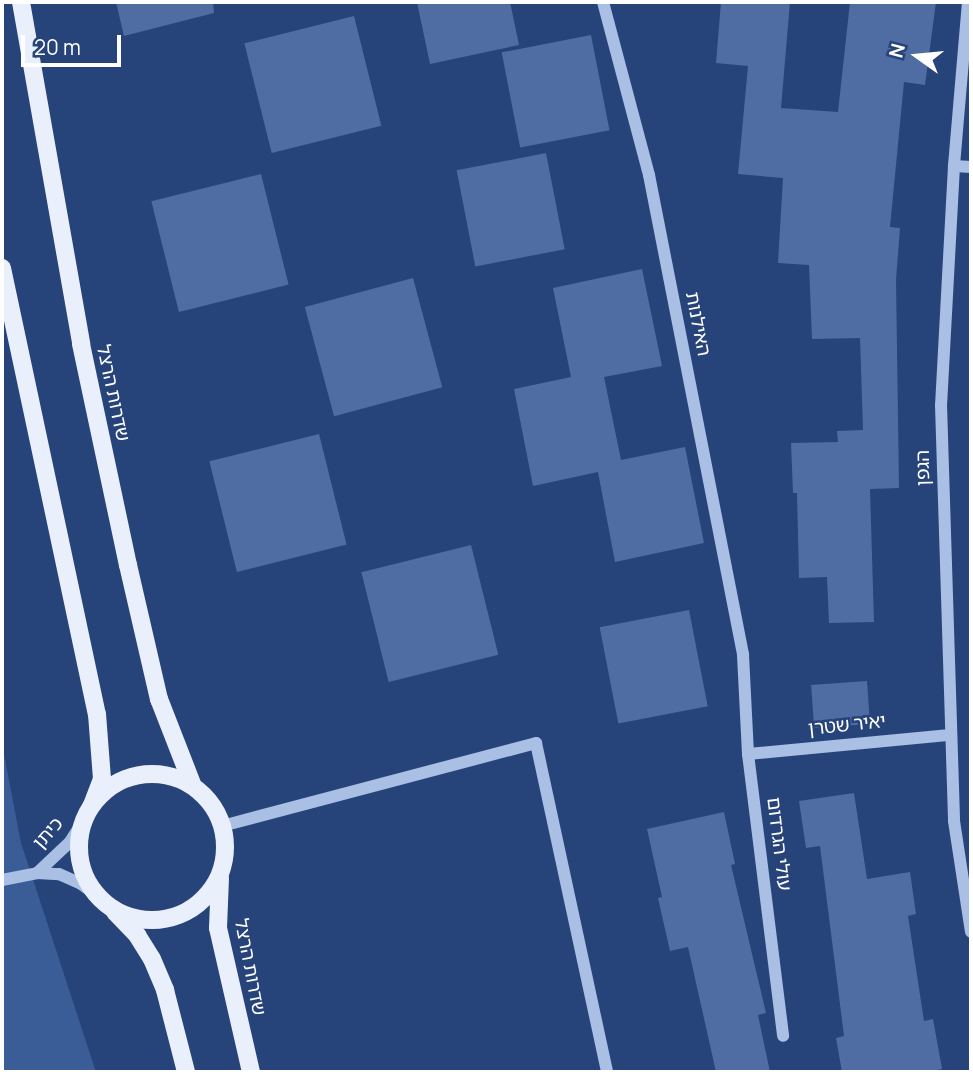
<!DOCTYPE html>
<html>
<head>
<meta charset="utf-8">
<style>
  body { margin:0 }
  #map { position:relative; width:973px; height:1074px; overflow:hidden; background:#27447a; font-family:Manrope,"Noto Sans Hebrew",sans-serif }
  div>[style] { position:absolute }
  .green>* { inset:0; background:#3a5c97 }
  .building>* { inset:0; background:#4f6da3; transform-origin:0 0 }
  .minor>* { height:12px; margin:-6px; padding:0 6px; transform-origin:6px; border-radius:6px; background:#aabfe4 }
  .major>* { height:18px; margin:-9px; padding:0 9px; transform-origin:9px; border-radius:9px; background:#eaeffc }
  .major>.ring { margin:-9px; padding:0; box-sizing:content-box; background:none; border:18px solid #eaeffc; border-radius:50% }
  span { translate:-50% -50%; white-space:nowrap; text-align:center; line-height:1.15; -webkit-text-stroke:5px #27447a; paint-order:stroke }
  .street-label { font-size:19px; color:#fff }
  .frame { position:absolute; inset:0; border:4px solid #fff; pointer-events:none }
  .north { position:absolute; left:882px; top:21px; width:70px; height:70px; -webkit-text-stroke:5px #27447a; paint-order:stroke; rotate:285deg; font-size:19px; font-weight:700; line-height:28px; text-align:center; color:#fff }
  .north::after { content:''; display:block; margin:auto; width:24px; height:32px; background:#fff; clip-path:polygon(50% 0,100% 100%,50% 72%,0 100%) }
  .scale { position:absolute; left:21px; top:35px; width:100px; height:32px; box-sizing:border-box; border:4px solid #fff; border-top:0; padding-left:9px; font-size:21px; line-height:24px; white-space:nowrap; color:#fff; -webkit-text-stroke:5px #27447a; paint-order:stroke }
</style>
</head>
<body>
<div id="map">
  <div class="green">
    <div style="clip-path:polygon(2px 744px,21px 843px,96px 1072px,2px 1072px)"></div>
  </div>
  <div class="building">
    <div style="clip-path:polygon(116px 2px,213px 2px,214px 13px,124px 36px)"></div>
    <div style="clip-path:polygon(417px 2px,510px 2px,519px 45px,430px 64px)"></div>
    <div style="clip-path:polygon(721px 2px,790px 2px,781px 108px,838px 112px,850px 2px,936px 2px,925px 85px,904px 82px,890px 227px,900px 228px,896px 280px,899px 488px,870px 489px,874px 622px,829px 623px,827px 577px,799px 578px,797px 493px,793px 493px,791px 443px,838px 442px,837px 431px,863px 430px,860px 338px,812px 339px,809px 265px,778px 263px,783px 178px,738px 174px,748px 66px,716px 63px)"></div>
    <div style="left:354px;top:16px;width:113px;height:113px;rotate:76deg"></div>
    <div style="left:591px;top:35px;width:97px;height:91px;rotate:79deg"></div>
    <div style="left:546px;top:153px;width:98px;height:91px;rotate:79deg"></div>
    <div style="left:261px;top:174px;width:114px;height:113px;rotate:76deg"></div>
    <div style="clip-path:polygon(642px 269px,662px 366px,604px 377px,621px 460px,685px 447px,704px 543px,615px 562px,598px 472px,533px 486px,514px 389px,571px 377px,553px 288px)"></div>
    <div style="left:413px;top:278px;width:113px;height:112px;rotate:75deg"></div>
    <div style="left:319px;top:434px;width:114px;height:113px;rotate:76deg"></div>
    <div style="left:471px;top:545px;width:113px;height:113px;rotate:76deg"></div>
    <div style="left:689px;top:610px;width:98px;height:91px;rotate:79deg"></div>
    <div style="left:867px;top:681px;width:43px;height:56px;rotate:86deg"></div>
    <div style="clip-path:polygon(854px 793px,867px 879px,910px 872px,916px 914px,908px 916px,924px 1021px,933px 1019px,942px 1069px,926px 1072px,842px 1072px,836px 1038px,844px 1036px,820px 846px,806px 848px,799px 801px)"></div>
    <div style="clip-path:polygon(724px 812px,735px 864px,731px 865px,766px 1013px,758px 1015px,770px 1072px,716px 1072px,688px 947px,670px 951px,658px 898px,662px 897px,647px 829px)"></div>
  </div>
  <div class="minor">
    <div style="left:603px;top:2px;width:179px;rotate:75.1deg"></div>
    <div style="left:649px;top:175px;width:489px;rotate:78.9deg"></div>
    <div style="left:743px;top:655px;width:99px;rotate:87.1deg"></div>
    <div style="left:748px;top:754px;width:284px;rotate:82.9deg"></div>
    <div style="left:968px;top:2px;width:165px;rotate:94.9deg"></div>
    <div style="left:954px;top:166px;width:239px;rotate:93.1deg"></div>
    <div style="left:941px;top:405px;width:416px;rotate:88.2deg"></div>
    <div style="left:954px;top:821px;width:112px;rotate:81.3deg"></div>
    <div style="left:954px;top:166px;width:17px;rotate:3deg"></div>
    <div style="left:748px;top:754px;width:203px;rotate:-5.4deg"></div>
    <div style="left:222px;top:826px;width:325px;rotate:-14.8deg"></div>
    <div style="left:536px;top:743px;width:337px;rotate:77.8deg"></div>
    <div style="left:37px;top:873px;width:45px;rotate:-43.2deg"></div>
    <div style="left:70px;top:842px;width:31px;rotate:-58deg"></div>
    <div style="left:2px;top:880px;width:36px;rotate:-11deg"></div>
    <div style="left:37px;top:873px;width:22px;rotate:3deg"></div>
    <div style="left:59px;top:874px;width:24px;rotate:24deg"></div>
    <div style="left:81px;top:884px;width:22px;rotate:36deg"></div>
  </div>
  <div class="major">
    <div style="left:21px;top:2px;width:347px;rotate:80deg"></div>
    <div style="left:81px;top:344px;width:226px;rotate:78deg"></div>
    <div style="left:128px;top:565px;width:138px;rotate:77deg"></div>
    <div style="left:159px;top:699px;width:93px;rotate:68.7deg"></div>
    <div style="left:2px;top:268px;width:456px;rotate:78deg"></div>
    <div style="left:97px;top:714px;width:65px;rotate:85.6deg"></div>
    <div style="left:102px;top:779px;width:28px;rotate:111deg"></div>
    <div class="ring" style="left:79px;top:774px;width:128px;height:128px"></div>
    <div style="left:220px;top:878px;width:50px;rotate:92.3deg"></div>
    <div style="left:218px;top:928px;width:148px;rotate:77.1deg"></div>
    <div style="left:115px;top:912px;width:32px;rotate:46deg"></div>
    <div style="left:137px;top:935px;width:28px;rotate:58deg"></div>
    <div style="left:152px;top:959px;width:34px;rotate:67deg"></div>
    <div style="left:165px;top:990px;width:85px;rotate:75.6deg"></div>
  </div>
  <div class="street-label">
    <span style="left:698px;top:324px;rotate:79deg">האילנות</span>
    <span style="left:113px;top:393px;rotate:78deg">שדרות הרצל</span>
    <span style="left:923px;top:468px;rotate:-91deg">הגפן</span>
    <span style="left:847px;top:725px;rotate:-6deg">יאיר שטרן</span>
    <span style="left:48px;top:833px;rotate:-49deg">כיתן</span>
    <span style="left:779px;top:844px;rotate:83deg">עולי הגרדום</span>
    <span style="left:250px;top:967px;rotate:79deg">שדרות הרצל</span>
  </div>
  <div class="frame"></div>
  <div class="north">N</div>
  <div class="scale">20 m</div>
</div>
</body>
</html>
